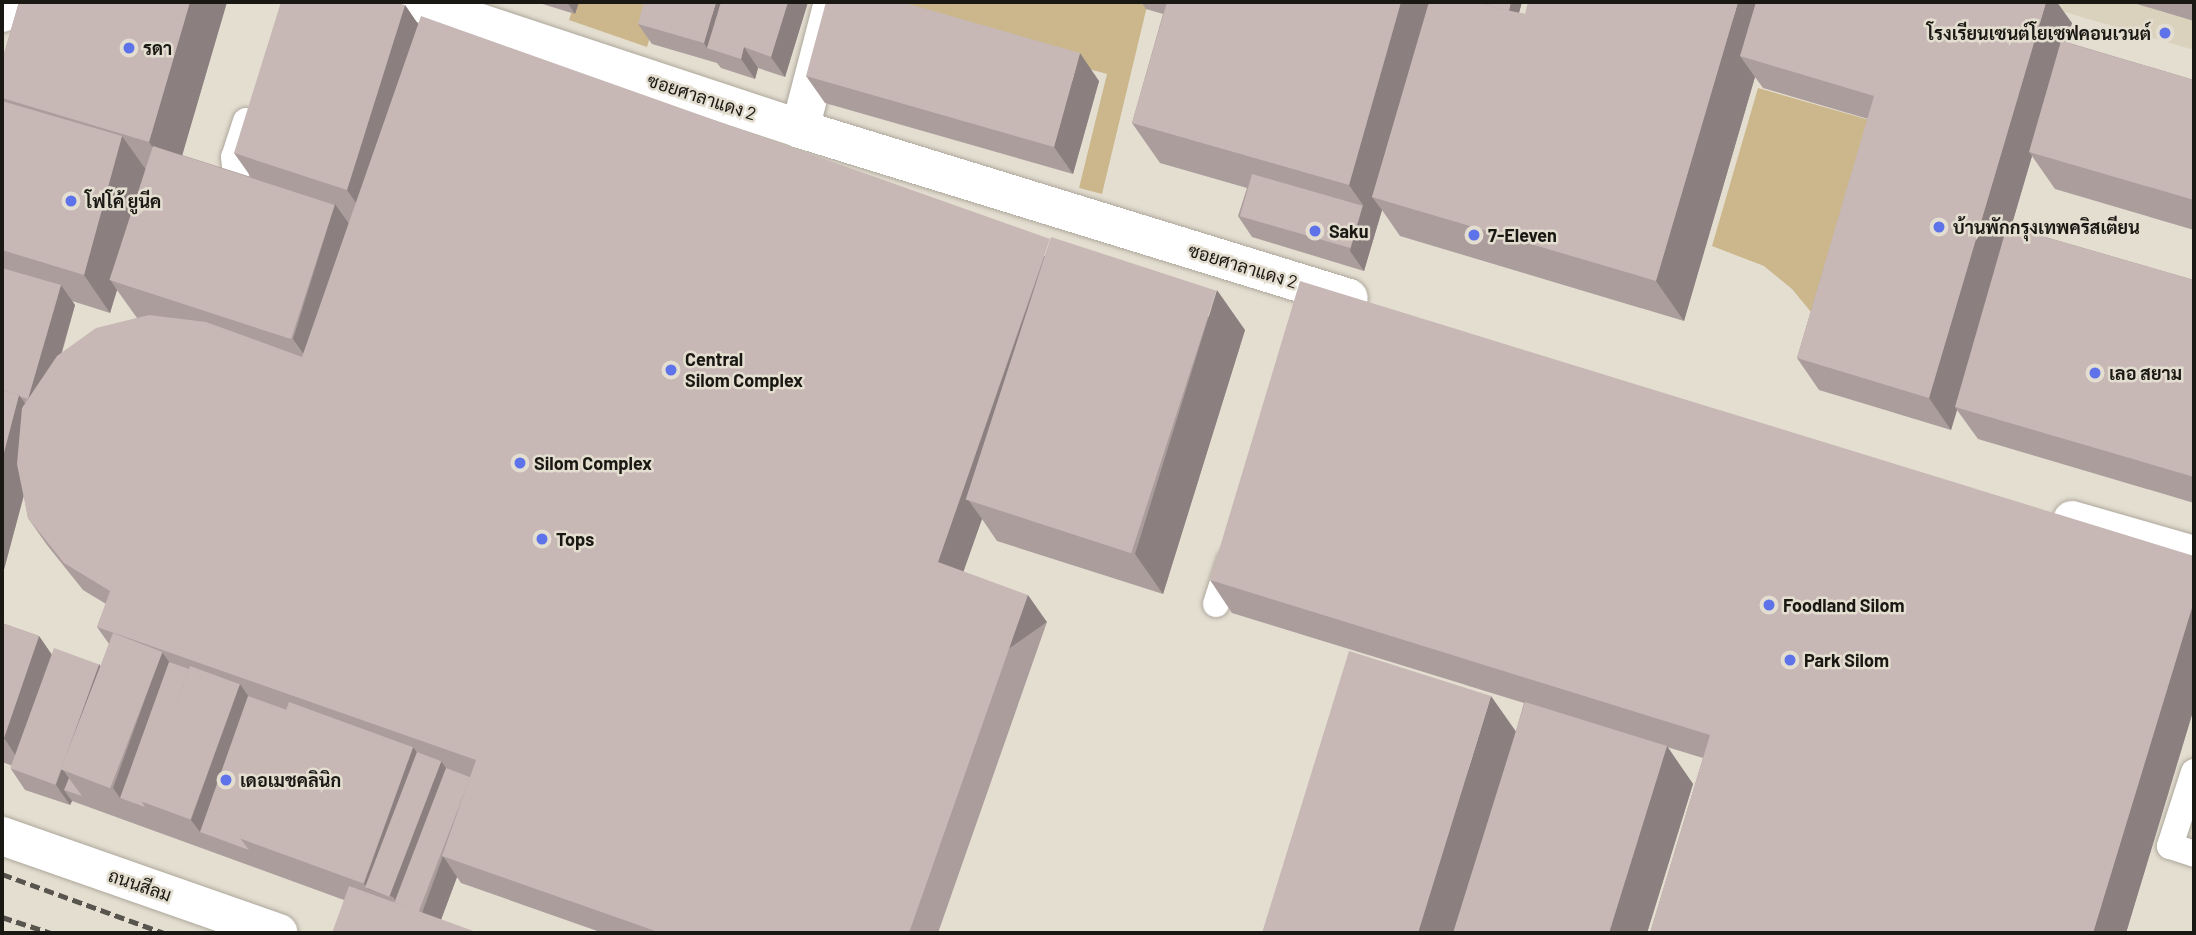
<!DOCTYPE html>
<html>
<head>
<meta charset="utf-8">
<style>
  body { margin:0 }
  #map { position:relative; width:2196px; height:935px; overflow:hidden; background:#e4ded1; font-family:Barlow,Sarabun,sans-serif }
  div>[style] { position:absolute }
  .built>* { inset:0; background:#dbd2be }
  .green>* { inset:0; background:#cbb78b }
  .roads { filter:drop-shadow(0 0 2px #ada79b) drop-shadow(0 0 2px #ada79b) }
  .lane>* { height:26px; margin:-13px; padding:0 13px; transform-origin:13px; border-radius:13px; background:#fff }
  .street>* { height:38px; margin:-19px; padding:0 19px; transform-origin:19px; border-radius:19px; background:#fff }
  .secondary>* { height:38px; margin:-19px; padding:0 19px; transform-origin:19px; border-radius:19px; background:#fff }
  .rail>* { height:5px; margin-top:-2.5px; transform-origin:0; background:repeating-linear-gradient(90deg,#58554e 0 10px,transparent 0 15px) }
  .wall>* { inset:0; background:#ab9d9c }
  .shaded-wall>* { inset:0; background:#8b807f; transform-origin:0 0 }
  .building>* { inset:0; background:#c7b7b5; transform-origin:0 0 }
  .dots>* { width:19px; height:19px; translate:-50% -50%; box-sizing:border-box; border:4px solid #e4ded1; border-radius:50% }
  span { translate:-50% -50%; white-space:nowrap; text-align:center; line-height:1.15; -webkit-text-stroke:5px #e4ded1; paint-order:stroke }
  .poi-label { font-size:18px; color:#1a1813; font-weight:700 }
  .right { translate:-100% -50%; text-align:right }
  .left { translate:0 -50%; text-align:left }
  .street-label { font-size:18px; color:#1a1813 }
  .frame { position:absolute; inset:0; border:4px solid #1a1813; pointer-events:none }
</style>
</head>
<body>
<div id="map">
  <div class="built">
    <div style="clip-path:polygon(2030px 2px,2194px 2px,2194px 50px,2078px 16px)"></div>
  </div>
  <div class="green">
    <div style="clip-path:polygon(575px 2px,661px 2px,647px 47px,569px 20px)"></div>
    <div style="clip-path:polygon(847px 2px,1148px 2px,1102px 194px,1079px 188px,1107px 74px)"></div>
    <div style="clip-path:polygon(1758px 88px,1897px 128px,1811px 312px,1792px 289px,1764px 266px,1712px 246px)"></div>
  </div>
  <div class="roads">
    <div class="lane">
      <div style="left:246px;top:121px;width:38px;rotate:108deg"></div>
      <div style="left:234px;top:157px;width:27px;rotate:84deg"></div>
      <div style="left:237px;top:184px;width:22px;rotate:36deg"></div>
      <div style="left:1216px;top:604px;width:45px;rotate:-72deg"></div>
      <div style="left:2194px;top:772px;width:78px;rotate:108deg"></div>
      <div style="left:2170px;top:846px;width:25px;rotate:18deg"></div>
    </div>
    <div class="street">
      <div style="left:417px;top:2px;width:404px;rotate:18.3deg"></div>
      <div style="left:800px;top:129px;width:574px;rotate:17.11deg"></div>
      <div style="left:2px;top:13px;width:11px;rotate:-75deg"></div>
      <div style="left:800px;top:129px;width:131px;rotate:-75.4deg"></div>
      <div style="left:2072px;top:520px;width:127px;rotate:16deg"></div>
    </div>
    <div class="secondary">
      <div style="left:2px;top:836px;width:293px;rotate:19.3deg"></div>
    </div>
  </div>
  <div class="rail">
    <div style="left:2px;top:874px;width:172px;rotate:20deg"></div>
    <div style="left:2px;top:917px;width:52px;rotate:18.1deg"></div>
  </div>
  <div class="wall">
    <div style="clip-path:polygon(evenodd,19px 2px,227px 2px,182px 155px,251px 177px,234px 153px,405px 5px,418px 24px,1245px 330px,1163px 594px,997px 541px,982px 519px,963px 572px,1047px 622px,938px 933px,603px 933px,461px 883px,457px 877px,441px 920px,344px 900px,72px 801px,70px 805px,25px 790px,11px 769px,13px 766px,2px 762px,2px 623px,39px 636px,52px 655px,101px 666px,109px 644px,97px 627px,106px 604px,83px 590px,47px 545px,28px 518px,24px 495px,2px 577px,2px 61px,19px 2px,117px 290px,137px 318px,62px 353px,75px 305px,72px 301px,110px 313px,117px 290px)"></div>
    <div style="clip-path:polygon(536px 2px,579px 2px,575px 14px)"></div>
    <div style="clip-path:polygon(808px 2px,785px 77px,758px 68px,755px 79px,721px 68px,717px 63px,652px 44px,638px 24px)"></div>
    <div style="clip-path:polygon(1141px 2px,1522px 2px,1519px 13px,1525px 14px,2072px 23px,2066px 42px,2194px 80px,2194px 230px,2055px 189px,2032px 156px,2011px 227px,2194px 280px,2194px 503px,1978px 439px,1957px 410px,1951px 430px,1819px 390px,1797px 358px,1868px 119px,1763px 88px,1755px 77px,1684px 321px,1400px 236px,1382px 210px,1364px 271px,1252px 237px,1238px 216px,1247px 188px,1160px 163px,1132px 123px,1163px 14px,1146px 9px)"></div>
    <div style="clip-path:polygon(2130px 2px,2194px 2px,2194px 21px)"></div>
    <div style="clip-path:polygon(806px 76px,1099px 81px,1073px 174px,825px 103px)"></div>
    <div style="clip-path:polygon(2194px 556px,2194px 708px,2126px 933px,1650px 933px,1703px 758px,1667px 747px,1693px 784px,1647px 933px,1262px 933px,1516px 731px,1524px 703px,1232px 613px,1210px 580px)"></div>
  </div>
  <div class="shaded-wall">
    <div style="clip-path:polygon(190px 2px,227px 2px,175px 180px,149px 142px)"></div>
    <div style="clip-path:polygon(567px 2px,579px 2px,575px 14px)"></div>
    <div style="clip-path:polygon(716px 2px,736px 2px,707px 48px,704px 43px)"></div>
    <div style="clip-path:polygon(788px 2px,808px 2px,785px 77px,771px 57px)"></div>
    <div style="clip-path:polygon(1401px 2px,1441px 2px,1372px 197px,1382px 210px,1364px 271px,1350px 251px,1363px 205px,1349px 185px)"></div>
    <div style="clip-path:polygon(1511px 2px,1522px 2px,1511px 41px,1503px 30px)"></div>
    <div style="clip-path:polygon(1738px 2px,1777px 2px,1740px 56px,1755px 77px,1684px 321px,1656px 281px)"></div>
    <div style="clip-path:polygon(2046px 2px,2057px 2px,2072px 23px,2033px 153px,2029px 152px,2032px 156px,1958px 408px,1955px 407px,1957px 410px,1951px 430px,1929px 398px)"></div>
    <div style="clip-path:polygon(405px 5px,431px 43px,373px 227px,347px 190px)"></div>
    <div style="clip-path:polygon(744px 47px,758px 68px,755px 79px,741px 59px)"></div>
    <div style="clip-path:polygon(1080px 53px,1099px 81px,1073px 174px,1054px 147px)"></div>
    <div style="clip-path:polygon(122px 136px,149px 174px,111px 281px,117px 290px,110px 313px,84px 275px)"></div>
    <div style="clip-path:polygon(335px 204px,361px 241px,319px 376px,293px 339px)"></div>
    <div style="clip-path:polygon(1051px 239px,969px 501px,982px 519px,957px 590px,938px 562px)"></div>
    <div style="clip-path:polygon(61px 285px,75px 305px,42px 420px,28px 399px)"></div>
    <div style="clip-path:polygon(1217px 290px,1245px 330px,1163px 594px,1135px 554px)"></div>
    <div style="clip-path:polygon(19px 395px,42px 427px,2px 577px,2px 460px)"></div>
    <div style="left:1028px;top:595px;width:33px;height:358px;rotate:55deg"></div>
    <div style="clip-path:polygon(2194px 601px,2194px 708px,2126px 933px,2093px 933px)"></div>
    <div style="clip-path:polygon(39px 636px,61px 668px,26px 771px,4px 738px)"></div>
    <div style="clip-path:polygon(162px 652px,188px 688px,142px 802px,120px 798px,139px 825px,113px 788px)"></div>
    <div style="clip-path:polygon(99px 664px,113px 684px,63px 770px,76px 788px,64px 790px,72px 801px,70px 805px,56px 785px)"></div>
    <div style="clip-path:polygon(240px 684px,262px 716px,200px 832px,191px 820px)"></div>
    <div style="clip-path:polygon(1491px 696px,1517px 733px,1455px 933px,1418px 933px)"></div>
    <div style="clip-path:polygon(1667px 746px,1693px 784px,1647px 933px,1609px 933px)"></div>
    <div style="clip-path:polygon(413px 747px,435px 778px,441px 761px,460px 788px,398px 904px,393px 897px,368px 889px,364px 884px)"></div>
    <div style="clip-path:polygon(443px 856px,457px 877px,436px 933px,422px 913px)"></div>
  </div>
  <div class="building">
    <div style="clip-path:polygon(19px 2px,190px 2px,149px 142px,2px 98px,2px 61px)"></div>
    <div style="clip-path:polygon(281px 2px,393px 2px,405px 5px,347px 190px,234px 153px)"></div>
    <div style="clip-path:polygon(644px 2px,716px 2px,704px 43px,638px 24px)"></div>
    <div style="clip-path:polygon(721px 2px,788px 2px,771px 57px,744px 47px,741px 59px,707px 48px)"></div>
    <div style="clip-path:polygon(826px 2px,902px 2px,1080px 53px,1054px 147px,806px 76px)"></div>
    <div style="clip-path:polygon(1167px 2px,1401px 2px,1349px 185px,1132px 123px)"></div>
    <div style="clip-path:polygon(1429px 2px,1478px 2px,1497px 8px,1525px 14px,1528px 2px,1738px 2px,1656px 281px,1372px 197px)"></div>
    <div style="clip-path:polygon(1478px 2px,1511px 2px,1509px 11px,1497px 8px)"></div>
    <div style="clip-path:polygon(1756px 2px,2046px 2px,1929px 398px,1797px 358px,1874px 96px,1740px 56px)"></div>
    <div style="clip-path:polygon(421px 16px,1050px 239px,938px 562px,1028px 595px,909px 933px,661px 933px,442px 856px,476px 760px,97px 627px,110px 591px,64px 563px,28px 518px,17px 464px,22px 408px,57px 356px,96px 328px,149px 315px,206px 322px,302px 357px)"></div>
    <div style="clip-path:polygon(2061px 41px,2194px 80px,2194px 200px,2029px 152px)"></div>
    <div style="clip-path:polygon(2px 101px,122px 136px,84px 275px,2px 250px)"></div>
    <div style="left:153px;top:146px;width:191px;height:141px;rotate:18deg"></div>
    <div style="left:1252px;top:174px;width:115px;height:44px;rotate:16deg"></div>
    <div style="clip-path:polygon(2007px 226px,2194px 280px,2194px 477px,1955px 407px)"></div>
    <div style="left:1051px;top:237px;width:174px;height:276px;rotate:18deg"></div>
    <div style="clip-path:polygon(2px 268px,61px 285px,28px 399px,21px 397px,19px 395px,2px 390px)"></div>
    <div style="clip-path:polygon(1300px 281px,2194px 556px,2194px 601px,2093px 933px,1650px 933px,1710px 735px,1210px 580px)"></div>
    <div style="clip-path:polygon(2px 390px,19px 395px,2px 460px)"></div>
    <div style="clip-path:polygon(2px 623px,39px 636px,4px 738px,2px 738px)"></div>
    <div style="left:113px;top:633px;width:53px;height:146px;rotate:21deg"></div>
    <div style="left:54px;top:648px;width:48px;height:128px;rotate:20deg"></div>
    <div style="clip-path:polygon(1349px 651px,1491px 696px,1418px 933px,1262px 933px)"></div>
    <div style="clip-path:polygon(169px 662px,189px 669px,142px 802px,145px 807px,120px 798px)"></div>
    <div style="left:190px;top:666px;width:53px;height:144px;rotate:20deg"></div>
    <div style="clip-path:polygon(248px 696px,287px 710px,240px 838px,249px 850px,200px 832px)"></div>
    <div style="left:289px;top:702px;width:132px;height:145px;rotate:20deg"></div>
    <div style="clip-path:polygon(1525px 702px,1667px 746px,1609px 933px,1453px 933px)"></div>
    <div style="left:417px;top:752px;width:26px;height:145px;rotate:21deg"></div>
    <div style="left:446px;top:768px;width:26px;height:144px;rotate:21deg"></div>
    <div style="clip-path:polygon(69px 778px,82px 796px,64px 790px)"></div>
    <div style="clip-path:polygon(349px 886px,479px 933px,332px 933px)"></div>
  </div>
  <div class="dots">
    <div style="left:2165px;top:33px;background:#5e72e9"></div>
    <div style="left:129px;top:48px;background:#5e72e9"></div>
    <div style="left:71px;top:201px;background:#5e72e9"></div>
    <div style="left:1939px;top:227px;background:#5e72e9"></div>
    <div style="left:1315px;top:231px;background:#5e72e9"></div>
    <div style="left:1474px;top:235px;background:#5e72e9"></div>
    <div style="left:671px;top:370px;background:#5e72e9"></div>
    <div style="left:2095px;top:373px;background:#5e72e9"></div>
    <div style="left:520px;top:463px;background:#5e72e9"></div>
    <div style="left:542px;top:539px;background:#5e72e9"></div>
    <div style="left:1769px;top:605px;background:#5e72e9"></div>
    <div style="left:1790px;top:660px;background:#5e72e9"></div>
    <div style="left:226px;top:780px;background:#5e72e9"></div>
  </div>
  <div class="poi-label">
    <span class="right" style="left:2151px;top:33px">โรงเรียนเซนต์โยเซฟคอนเวนต์</span>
    <span class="left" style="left:143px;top:48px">รดา</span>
    <span class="left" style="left:85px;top:201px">โฟโค้ ยูนีค</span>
    <span class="left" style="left:1953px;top:227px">บ้านพักกรุงเทพคริสเตียน</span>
    <span class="left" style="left:1329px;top:231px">Saku</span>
    <span class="left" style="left:1488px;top:235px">7-Eleven</span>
    <span class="left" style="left:685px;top:370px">Central<br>Silom Complex</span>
    <span class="left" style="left:2109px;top:373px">เลอ สยาม</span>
    <span class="left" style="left:534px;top:463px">Silom Complex</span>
    <span class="left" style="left:556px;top:539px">Tops</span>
    <span class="left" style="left:1783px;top:605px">Foodland Silom</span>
    <span class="left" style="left:1804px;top:660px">Park Silom</span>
    <span class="left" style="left:240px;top:780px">เดอเมชคลินิก</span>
  </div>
  <div class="street-label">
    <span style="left:702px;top:97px;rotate:18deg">ซอยศาลาแดง 2</span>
    <span style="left:1243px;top:266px;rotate:17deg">ซอยศาลาแดง 2</span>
    <span style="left:140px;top:885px;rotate:19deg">ถนนสีลม</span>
  </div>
  <div class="frame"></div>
</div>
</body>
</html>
